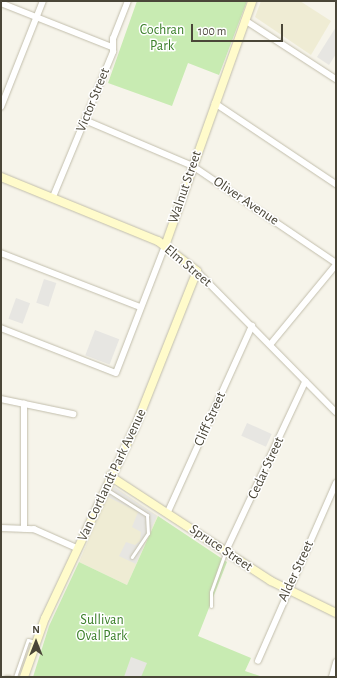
<!DOCTYPE html>
<html>
<head>
<meta charset="utf-8">
<style>
  body { margin:0 }
  #map { position:relative; width:337px; height:678px; overflow:hidden; background:#f6f4ea; font-family:"Alegreya Sans",sans-serif }
  div>[style] { position:absolute }
  .education>* { inset:0; background:#efecd4 }
  .green>* { inset:0; background:#c8ebb2 }
  .parking>* { inset:0; background:#e7e6e2; transform-origin:0 0 }
  .roads { filter:drop-shadow(0 0 1px #c2beac) drop-shadow(0 0 1px #c2beac) }
  .lane>* { height:3px; margin:-1.5px; padding:0 1.5px; transform-origin:1.5px; border-radius:1.5px; background:#fff }
  .street>* { height:5.5px; margin:-2.75px; padding:0 2.75px; transform-origin:2.75px; border-radius:2.75px; background:#fff }
  .secondary>* { height:8px; margin:-4px; padding:0 4px; transform-origin:4px; border-radius:4px; background:#fffbcb }
  span { translate:-50% -50%; white-space:nowrap; text-align:center; line-height:1.15; -webkit-text-stroke:3px #fff; paint-order:stroke }
  .park-label { font-size:14px; color:#3a7f28 }
  .street-label { font-size:14px; color:#4a4638 }
  .frame { position:absolute; inset:0; border:2px solid #4a4638; pointer-events:none }
  .north { position:absolute; left:16px; top:622px; width:40px; height:40px; -webkit-text-stroke:3px #fff; paint-order:stroke; rotate:0deg; font-size:11px; font-weight:700; line-height:16px; text-align:center; color:#4a4638 }
  .north::after { content:''; display:block; margin:auto; width:14px; height:18px; background:#4a4638; clip-path:polygon(50% 0,100% 100%,50% 72%,0 100%) }
  .scale { position:absolute; left:191px; top:24px; width:92px; height:18px; box-sizing:border-box; border:2px solid #4a4638; border-top:0; padding-left:5px; font-size:12px; line-height:14px; white-space:nowrap; color:#4a4638; -webkit-text-stroke:3px #fff; paint-order:stroke }
</style>
</head>
<body>
<div id="map">
  <div class="education">
    <div style="clip-path:polygon(261px 1px,300px 1px,331px 21px,311px 55px,255px 17px)"></div>
    <div style="clip-path:polygon(112px 485px,158px 516px,127px 585px,79px 562px)"></div>
  </div>
  <div class="green">
    <div style="clip-path:polygon(137px 1px,247px 1px,219px 75px,188px 63px,172px 106px,108px 83px)"></div>
    <div style="clip-path:polygon(158px 516px,227px 562px,198px 636px,251px 658px,245px 671px,263px 677px,33px 677px,49px 626px,79px 562px,127px 585px)"></div>
  </div>
  <div class="parking">
    <div style="clip-path:polygon(336px 27px,336px 54px,329px 65px,317px 57px)"></div>
    <div style="left:44px;top:279px;width:13px;height:25px;rotate:18deg"></div>
    <div style="left:16px;top:298px;width:15px;height:22px;rotate:20deg"></div>
    <div style="left:95px;top:330px;width:26px;height:27px;rotate:21deg"></div>
    <div style="left:247px;top:423px;width:27px;height:14px;rotate:24deg"></div>
    <div style="clip-path:polygon(114px 487px,157px 516px,136px 564px,119px 556px,126px 542px,135px 545px,140px 541px,141px 532px,132px 527px,138px 512px,108px 497px)"></div>
    <div style="clip-path:polygon(131px 657px,147px 663px,141px 677px,124px 677px)"></div>
  </div>
  <div class="roads">
    <div class="lane">
      <div style="left:106px;top:489px;width:49px;rotate:32.4deg"></div>
      <div style="left:147px;top:515px;width:18px;rotate:87deg"></div>
      <div style="left:148px;top:533px;width:29px;rotate:124deg"></div>
      <div style="left:211px;top:606px;width:14px;rotate:-90deg"></div>
      <div style="left:211px;top:592px;width:41px;rotate:-70.3deg"></div>
      <div style="left:5px;top:677px;width:5px"></div>
      <div style="left:15px;top:677px;width:39px;rotate:-71deg"></div>
      <div style="left:28px;top:640px;width:7px;rotate:16deg"></div>
    </div>
    <div class="street">
      <div style="left:1px;top:3px;width:119px;rotate:21.6deg"></div>
      <div style="left:245px;top:20px;width:108px;rotate:33deg"></div>
      <div style="left:215px;top:103px;width:146px;rotate:33.8deg"></div>
      <div style="left:1px;top:107px;width:114px;rotate:-68.4deg"></div>
      <div style="left:85px;top:120px;width:117px;rotate:23.1deg"></div>
      <div style="left:193px;top:166px;width:173px;rotate:34.1deg"></div>
      <div style="left:53px;top:197px;width:157px;rotate:-67.5deg"></div>
      <div style="left:113px;top:52px;width:13px;rotate:-90deg"></div>
      <div style="left:113px;top:39px;width:41px;rotate:-68.5deg"></div>
      <div style="left:1px;top:253px;width:149px;rotate:21.2deg"></div>
      <div style="left:197px;top:271px;width:198px;rotate:45.4deg"></div>
      <div style="left:1px;top:328px;width:123px;rotate:21.4deg"></div>
      <div style="left:116px;top:373px;width:136px;rotate:-68.9deg"></div>
      <div style="left:270px;top:345px;width:104px;rotate:-50.5deg"></div>
      <div style="left:1px;top:399px;width:74px;rotate:11.8deg"></div>
      <div style="left:168px;top:512px;width:204px;rotate:-65.7deg"></div>
      <div style="left:1px;top:528px;width:33px;rotate:2deg"></div>
      <div style="left:34px;top:529px;width:47px;rotate:23.8deg"></div>
      <div style="left:24px;top:529px;width:125px;rotate:-90deg"></div>
      <div style="left:225px;top:553px;width:189px;rotate:-64.9deg"></div>
      <div style="left:258px;top:661px;width:194px;rotate:-66.3deg"></div>
      <div style="left:332px;top:677px;width:15px;rotate:-74deg"></div>
    </div>
    <div class="secondary">
      <div style="left:1px;top:177px;width:170px;rotate:22.2deg"></div>
      <div style="left:158px;top:241px;width:49px;rotate:37.6deg"></div>
      <div style="left:197px;top:271px;width:166px;rotate:111.6deg"></div>
      <div style="left:136px;top:425px;width:213px;rotate:115.2deg"></div>
      <div style="left:45px;top:618px;width:63px;rotate:109.6deg"></div>
      <div style="left:165px;top:246px;width:260px;rotate:-70.4deg"></div>
      <div style="left:110px;top:476px;width:192px;rotate:33.1deg"></div>
      <div style="left:271px;top:581px;width:72px;rotate:26.2deg"></div>
    </div>
  </div>
  <div class="park-label">
    <span style="left:162px;top:38px">Cochran<br>Park</span>
    <span style="left:102px;top:628px">Sullivan<br>Oval Park</span>
  </div>
  <div class="street-label">
    <span style="left:93px;top:100px;rotate:-68deg">Victor Street</span>
    <span style="left:185px;top:187px;rotate:-71deg">Walnut Street</span>
    <span style="left:246px;top:201px;rotate:34deg">Oliver Avenue</span>
    <span style="left:188px;top:266px;rotate:40deg">Elm Street</span>
    <span style="left:210px;top:419px;rotate:-66deg">Cliff Street</span>
    <span style="left:266px;top:468px;rotate:-65deg">Cedar Street</span>
    <span style="left:112px;top:475px;rotate:-65deg">Van Cortlandt Park Avenue</span>
    <span style="left:221px;top:548px;rotate:34deg">Spruce Street</span>
    <span style="left:296px;top:571px;rotate:-65deg">Alder Street</span>
  </div>
  <div class="frame"></div>
  <div class="north">N</div>
  <div class="scale">100 m</div>
</div>
</body>
</html>
